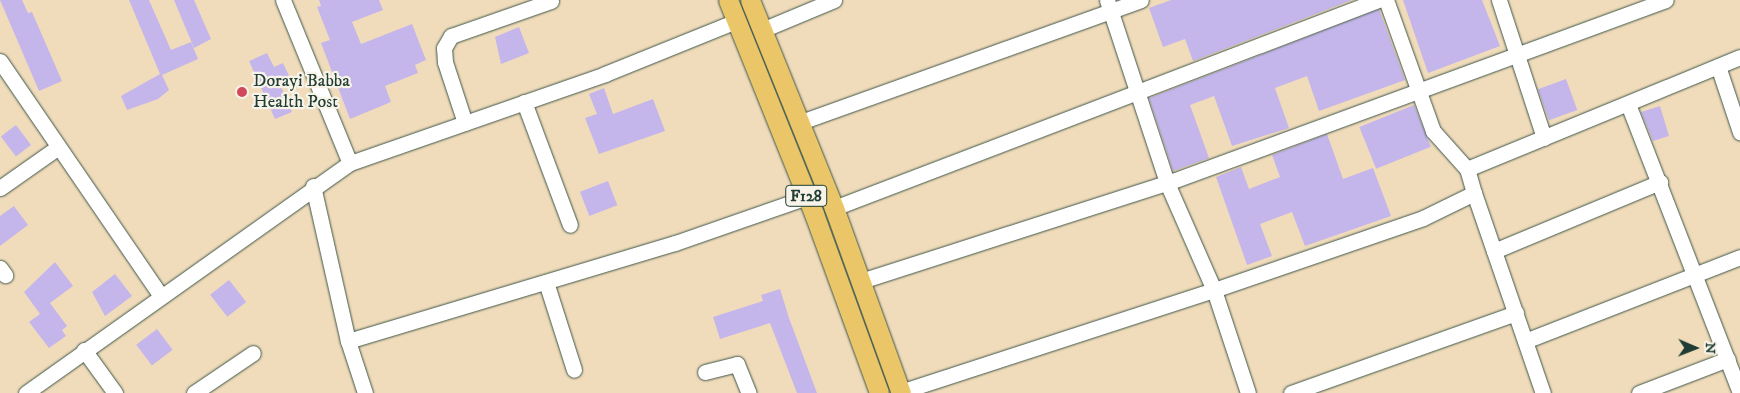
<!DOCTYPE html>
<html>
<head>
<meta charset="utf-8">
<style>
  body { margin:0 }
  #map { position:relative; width:1740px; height:393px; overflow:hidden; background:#f0dcbb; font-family:"IM FELL DW Pica",serif }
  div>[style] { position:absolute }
  .building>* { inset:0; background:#c4b6eb; transform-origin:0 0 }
  .roads { filter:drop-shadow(0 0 1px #3e5548) drop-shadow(0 0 1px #3e5548) }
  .minor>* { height:15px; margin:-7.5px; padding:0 7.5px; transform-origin:7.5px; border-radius:7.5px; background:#fff }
  .major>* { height:19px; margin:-9.5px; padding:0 9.5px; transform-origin:9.5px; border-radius:9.5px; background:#eac669 }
  .dots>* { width:14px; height:14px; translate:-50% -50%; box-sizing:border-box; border:2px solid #f7f3e8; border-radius:50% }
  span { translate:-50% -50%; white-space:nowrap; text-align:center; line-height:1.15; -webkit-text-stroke:4.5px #f7f3e8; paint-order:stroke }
  .shield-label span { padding:1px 4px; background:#f7f3e8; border:1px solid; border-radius:4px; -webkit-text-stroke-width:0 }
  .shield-label { font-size:16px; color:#1f3d34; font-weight:700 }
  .poi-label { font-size:18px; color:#1f3d34 }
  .left { translate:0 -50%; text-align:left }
  .north { position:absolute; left:1670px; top:323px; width:50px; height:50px; -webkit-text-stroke:4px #f7f3e8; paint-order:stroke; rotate:91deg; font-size:14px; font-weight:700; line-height:20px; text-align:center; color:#1f3d34 }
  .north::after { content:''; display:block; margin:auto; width:18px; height:22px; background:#1f3d34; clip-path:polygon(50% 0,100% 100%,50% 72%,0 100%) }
</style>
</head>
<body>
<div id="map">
  <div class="building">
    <div style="clip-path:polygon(0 0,22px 0,28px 13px,32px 12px,62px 81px,39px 91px)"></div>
    <div style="clip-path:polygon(129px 0,149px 0,171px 50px,191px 42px,198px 59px,162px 75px,169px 90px,158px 99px,127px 110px,121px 96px,160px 74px)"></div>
    <div style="clip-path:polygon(174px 0,194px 0,211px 39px,194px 48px)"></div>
    <div style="clip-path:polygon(319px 0,379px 0,383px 10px,352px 22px,361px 44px,412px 24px,426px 60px,415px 65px,418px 73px,385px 86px,391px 102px,350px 119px,321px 43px,330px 40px,317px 7px,321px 6px)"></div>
    <div style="clip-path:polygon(1171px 0,1352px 0,1193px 61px,1185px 39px,1163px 47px,1149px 8px)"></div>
    <div style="clip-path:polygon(1403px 0,1482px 0,1500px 46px,1428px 73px)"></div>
    <div style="clip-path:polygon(1379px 9px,1405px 80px,1319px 111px,1307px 76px,1275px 88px,1289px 128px,1232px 146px,1214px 96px,1190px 105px,1209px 158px,1173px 171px,1149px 98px)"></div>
    <div style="clip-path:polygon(519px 27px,529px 53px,501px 64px,495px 37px)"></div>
    <div style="clip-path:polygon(267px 53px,274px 67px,283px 63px,292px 82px,281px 87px,292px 112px,275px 119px,249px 61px)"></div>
    <div style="left:1566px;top:79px;width:33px;height:30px;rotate:70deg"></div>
    <div style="clip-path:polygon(604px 88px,613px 114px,653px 99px,665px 131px,599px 154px,585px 118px,597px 114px,589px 94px)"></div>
    <div style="left:1414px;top:105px;width:45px;height:59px;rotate:68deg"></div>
    <div style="clip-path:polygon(1660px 106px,1669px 136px,1653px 141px,1641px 112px)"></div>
    <div style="left:16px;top:125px;width:25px;height:19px;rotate:53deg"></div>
    <div style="clip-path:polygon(1327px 134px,1343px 179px,1373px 168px,1391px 216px,1305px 246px,1292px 212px,1260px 224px,1272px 256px,1247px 265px,1216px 177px,1241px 167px,1249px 189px,1280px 177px,1272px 155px)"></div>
    <div style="left:608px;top:181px;width:26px;height:30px;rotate:69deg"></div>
    <div style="clip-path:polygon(14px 206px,28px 225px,0 246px,0 216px)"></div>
    <div style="clip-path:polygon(55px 262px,73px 286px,50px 303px,67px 326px,62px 330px,66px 336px,49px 348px,29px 322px,40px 314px,24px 292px)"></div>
    <div style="clip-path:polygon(115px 274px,132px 296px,105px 316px,92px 292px)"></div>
    <div style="left:229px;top:280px;width:28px;height:24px;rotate:52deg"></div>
    <div style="clip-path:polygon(780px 289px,789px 318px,817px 393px,797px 393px,770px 323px,720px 339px,713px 317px,763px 301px,761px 295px)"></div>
    <div style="left:157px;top:329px;width:26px;height:26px;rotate:53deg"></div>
  </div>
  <div class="roads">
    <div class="minor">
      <div style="left:283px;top:0;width:176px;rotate:67.7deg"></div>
      <div style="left:1107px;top:0;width:193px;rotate:71.8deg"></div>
      <div style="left:1167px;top:183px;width:117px;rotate:66.3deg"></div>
      <div style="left:1214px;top:290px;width:108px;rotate:71.7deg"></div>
      <div style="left:1499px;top:0;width:145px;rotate:71.9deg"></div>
      <div style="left:762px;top:30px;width:78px;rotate:-22.6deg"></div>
      <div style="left:0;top:61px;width:283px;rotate:55.6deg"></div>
      <div style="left:1718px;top:66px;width:70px;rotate:71.6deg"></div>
      <div style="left:524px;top:102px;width:131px;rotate:69.5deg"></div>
      <div style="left:1628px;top:104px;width:310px;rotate:68.8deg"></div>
      <div style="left:465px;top:123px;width:64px;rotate:-108.2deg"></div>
      <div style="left:445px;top:62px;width:14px;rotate:-94deg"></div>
      <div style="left:444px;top:48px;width:14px;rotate:-60deg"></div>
      <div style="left:451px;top:36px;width:106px;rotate:-19.3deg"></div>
      <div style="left:798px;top:123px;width:364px;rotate:-19.7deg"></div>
      <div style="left:1467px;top:169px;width:295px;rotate:-22.3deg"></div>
      <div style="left:313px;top:186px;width:159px;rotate:77.3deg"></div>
      <div style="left:348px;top:341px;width:55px;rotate:71.9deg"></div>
      <div style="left:0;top:188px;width:70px;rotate:-35.1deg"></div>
      <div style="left:1474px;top:193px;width:212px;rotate:71deg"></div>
      <div style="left:834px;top:208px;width:582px;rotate:-20.92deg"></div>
      <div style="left:1494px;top:251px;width:180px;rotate:-22.6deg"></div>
      <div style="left:0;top:268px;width:9px;rotate:54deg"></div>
      <div style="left:861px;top:281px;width:321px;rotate:-17.8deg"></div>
      <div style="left:1167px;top:183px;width:531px;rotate:-20.14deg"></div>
      <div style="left:546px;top:282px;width:92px;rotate:72.3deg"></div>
      <div style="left:348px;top:341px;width:341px;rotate:-16.7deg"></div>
      <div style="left:675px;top:243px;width:140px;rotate:-19.2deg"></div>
      <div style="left:1525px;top:341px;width:231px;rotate:-21.3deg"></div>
      <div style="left:84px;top:350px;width:53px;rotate:54.2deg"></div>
      <div style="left:705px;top:372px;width:33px;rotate:-14deg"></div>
      <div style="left:737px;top:364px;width:31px;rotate:68deg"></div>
      <div style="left:900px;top:392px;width:330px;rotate:-18deg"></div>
      <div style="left:1214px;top:290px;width:221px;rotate:-19deg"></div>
      <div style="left:1423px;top:218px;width:57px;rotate:-26.1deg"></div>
      <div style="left:1474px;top:193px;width:25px;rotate:-106deg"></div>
      <div style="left:1467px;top:169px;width:51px;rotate:-131.8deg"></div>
      <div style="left:1433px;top:131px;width:139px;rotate:-109.7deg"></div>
      <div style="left:26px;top:393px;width:397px;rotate:-35.4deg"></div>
      <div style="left:350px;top:163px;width:270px;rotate:-19.2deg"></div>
      <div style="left:605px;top:74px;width:141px;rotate:-22deg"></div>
      <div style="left:194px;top:393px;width:71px;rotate:-34.1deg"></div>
      <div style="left:1291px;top:393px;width:239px;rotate:-19.6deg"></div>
      <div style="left:1639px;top:393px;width:95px;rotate:-20.9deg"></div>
    </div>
    <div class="major">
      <div style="left:728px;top:0;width:231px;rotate:68.1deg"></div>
      <div style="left:814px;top:214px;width:190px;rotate:70deg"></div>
      <div style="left:750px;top:0;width:224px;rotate:68deg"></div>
      <div style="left:834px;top:208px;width:197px;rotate:70.1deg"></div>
    </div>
  </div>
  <div class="dots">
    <div style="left:242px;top:92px;background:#d1495b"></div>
  </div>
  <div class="shield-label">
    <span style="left:806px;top:196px">F128</span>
  </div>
  <div class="poi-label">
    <span class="left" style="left:253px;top:92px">Dorayi Babba<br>Health Post</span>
  </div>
  <div class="north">N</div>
</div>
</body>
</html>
